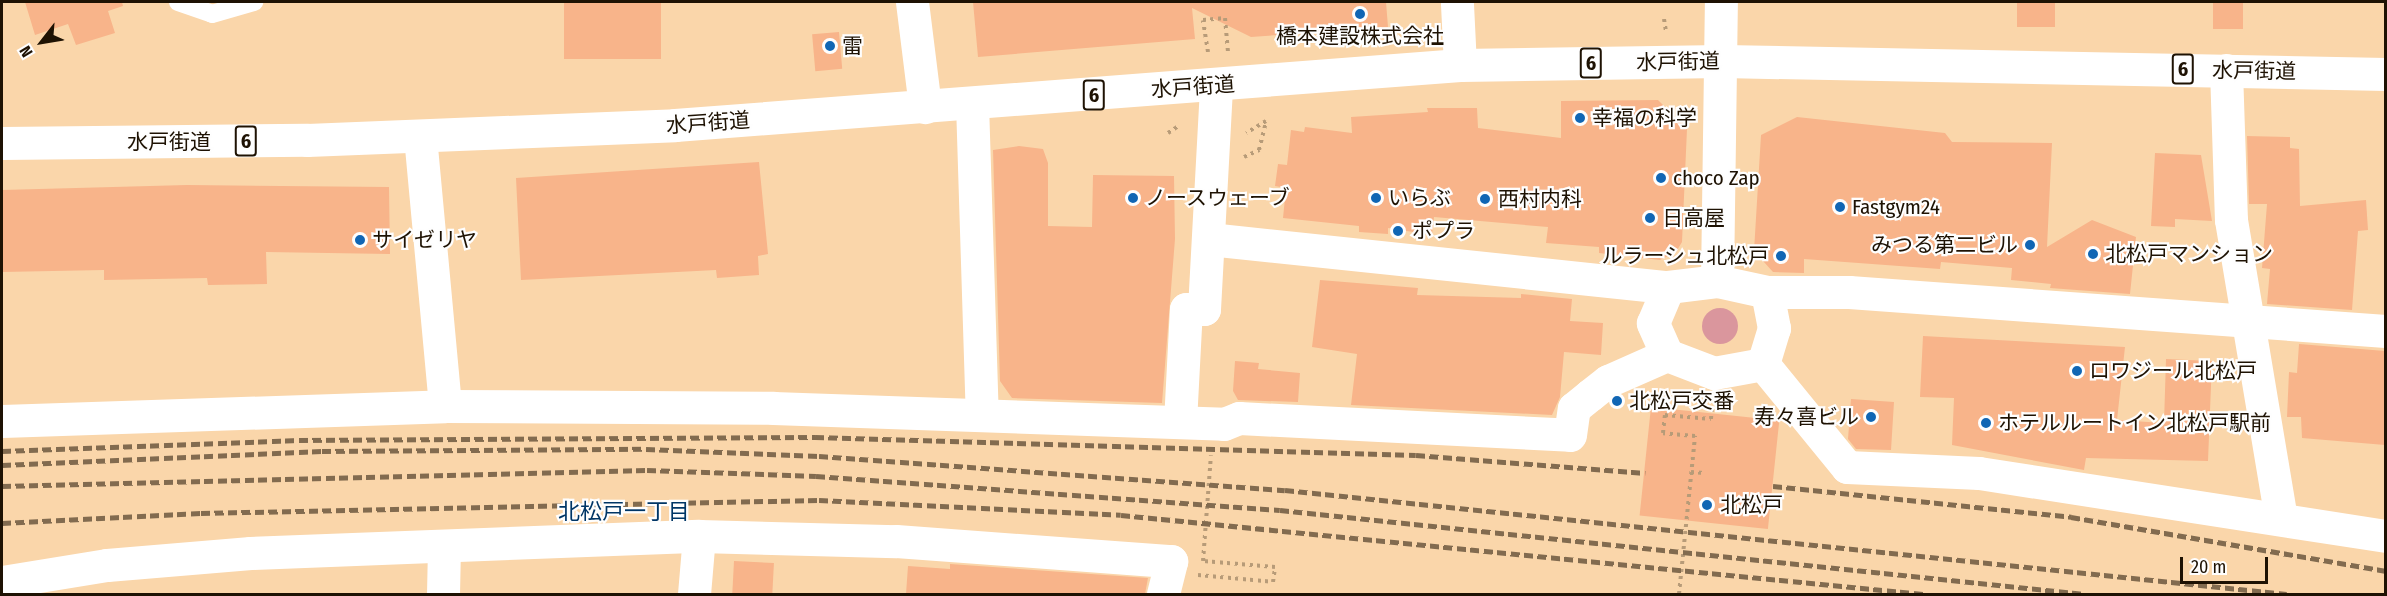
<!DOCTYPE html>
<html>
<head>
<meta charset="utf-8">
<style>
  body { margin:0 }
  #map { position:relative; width:2387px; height:596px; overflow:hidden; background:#fad6aa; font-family:"Fira Sans Condensed","Noto Sans JP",sans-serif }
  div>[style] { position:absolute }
  .green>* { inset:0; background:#da969d }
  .round { border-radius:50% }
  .building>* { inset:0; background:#f8b48a; transform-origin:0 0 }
  .path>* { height:4px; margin-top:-2px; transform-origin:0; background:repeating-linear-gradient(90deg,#b79b78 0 3px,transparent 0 7.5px) }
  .lane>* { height:18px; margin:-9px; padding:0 9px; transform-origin:9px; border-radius:9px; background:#fff }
  .street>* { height:33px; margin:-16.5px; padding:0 16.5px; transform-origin:16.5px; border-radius:16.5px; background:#fff }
  .secondary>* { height:33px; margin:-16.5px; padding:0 16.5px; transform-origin:16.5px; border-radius:16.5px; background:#fff }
  .highway>* { height:33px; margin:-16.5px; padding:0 16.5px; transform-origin:16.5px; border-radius:16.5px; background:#fff }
  .rail>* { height:4.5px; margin-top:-2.25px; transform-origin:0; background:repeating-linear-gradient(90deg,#826b4f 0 9px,transparent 0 13.5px) }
  .dots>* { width:16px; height:16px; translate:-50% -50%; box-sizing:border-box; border:3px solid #fefefe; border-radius:50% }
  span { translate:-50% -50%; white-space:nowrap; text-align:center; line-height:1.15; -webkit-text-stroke:4.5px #fefefe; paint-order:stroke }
  .shield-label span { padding:2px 4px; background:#fefefe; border:2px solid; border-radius:4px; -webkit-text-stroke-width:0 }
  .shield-label { font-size:20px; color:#1e1203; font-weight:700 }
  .poi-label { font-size:21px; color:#1e1203 }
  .left { translate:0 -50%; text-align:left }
  .right { translate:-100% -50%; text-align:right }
  .street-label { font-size:21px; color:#1e1203 }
  .neighbourhood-label { font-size:22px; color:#003666 }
  .frame { position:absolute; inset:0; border:3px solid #1e1203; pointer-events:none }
  .north { position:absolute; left:12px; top:12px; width:60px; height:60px; -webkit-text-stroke:4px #fefefe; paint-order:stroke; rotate:239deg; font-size:16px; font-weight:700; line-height:24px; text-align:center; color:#1e1203 }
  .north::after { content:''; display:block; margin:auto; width:21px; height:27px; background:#1e1203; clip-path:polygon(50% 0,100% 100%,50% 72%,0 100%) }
  .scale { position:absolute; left:2180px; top:557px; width:88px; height:27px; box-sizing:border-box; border:3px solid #1e1203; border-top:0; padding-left:8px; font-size:18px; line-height:21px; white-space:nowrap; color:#1e1203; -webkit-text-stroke:4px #fefefe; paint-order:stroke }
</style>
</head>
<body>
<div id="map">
  <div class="green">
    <div class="round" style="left:1702px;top:308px;width:36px;height:36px"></div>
  </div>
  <div class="building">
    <div style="clip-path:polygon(25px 2px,122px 2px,123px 6px,108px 11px,115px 33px,76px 45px,68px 24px,35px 35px)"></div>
    <div style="left:564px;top:2px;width:97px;height:57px"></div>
    <div style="clip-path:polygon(973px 2px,1386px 2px,1388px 27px,1251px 37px,1192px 8px,1195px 39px,978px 57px)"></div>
    <div style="left:2017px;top:2px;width:38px;height:25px"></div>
    <div style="left:2213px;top:2px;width:30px;height:27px"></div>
    <div style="left:839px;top:32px;width:37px;height:27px;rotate:85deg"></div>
    <div style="clip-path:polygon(1658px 100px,1687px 129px,1682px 242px,1676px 252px,1660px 260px,1599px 253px,1599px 247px,1546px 243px,1548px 227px,1434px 217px,1432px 235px,1388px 228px,1388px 234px,1359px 232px,1359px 226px,1283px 218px,1286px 188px,1275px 186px,1278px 164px,1287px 165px,1291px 130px,1304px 132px,1305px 127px,1352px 133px,1351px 117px,1428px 112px,1427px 108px,1477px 108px,1478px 128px,1561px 138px,1561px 101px)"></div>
    <div style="clip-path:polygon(1797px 117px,1945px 133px,1952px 142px,2052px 143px,2047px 247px,2092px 220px,2136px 237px,2130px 294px,2050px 288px,2051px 284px,2011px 280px,2012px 268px,1941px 262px,1940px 269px,1804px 259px,1804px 273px,1773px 272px,1754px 251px,1761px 135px)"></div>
    <div style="clip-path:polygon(2247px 136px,2290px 137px,2290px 148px,2299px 149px,2300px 206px,2366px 200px,2368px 230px,2358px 231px,2352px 310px,2267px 304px,2270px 269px,2262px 268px,2267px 204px,2249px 204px)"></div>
    <div style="clip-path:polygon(1019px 146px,1043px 149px,1048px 163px,1048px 226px,1092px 227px,1093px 175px,1174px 176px,1175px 239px,1162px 403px,1012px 398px,1000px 381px,993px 150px)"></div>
    <div style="clip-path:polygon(2155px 153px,2201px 155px,2212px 221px,2175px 219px,2175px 227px,2151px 226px)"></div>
    <div style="clip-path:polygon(759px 162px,768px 254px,758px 256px,759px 275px,717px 278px,716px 270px,521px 280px,516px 178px)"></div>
    <div style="clip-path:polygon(187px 185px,389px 187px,390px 254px,266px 252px,267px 284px,208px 285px,207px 278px,104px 280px,104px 270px,2px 272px,2px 190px)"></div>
    <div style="clip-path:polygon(1320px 280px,1418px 288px,1417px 295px,1521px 298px,1521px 294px,1572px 299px,1570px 321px,1603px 323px,1601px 355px,1564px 352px,1560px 397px,1552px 415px,1351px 405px,1357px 354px,1312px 347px)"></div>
    <div style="clip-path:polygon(1923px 336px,2125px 347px,2117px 420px,2164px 423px,2166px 359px,2212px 361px,2208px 461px,2086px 458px,2084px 470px,1952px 445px,1954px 398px,1920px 397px)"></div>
    <div style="clip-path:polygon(2299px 344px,2385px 351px,2385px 445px,2302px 438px,2301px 417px,2287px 417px,2289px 372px,2297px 373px)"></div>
    <div style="clip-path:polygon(1235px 361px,1259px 363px,1258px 369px,1300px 373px,1298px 402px,1238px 400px,1233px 391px)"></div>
    <div style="clip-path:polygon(1851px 399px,1894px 402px,1891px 450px,1856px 449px,1848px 439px)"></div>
    <div style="left:1651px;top:407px;width:129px;height:109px;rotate:6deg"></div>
    <div style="left:734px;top:561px;width:40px;height:33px;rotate:3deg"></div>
    <div style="clip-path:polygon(950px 564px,1148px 578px,1145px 594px,906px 594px,908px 566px,950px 569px)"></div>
  </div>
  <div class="path">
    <div style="left:1664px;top:19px;width:12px;rotate:81deg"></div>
    <div style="left:1208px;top:52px;width:32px;rotate:-99deg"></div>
    <div style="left:1203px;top:20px;width:22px;rotate:-5deg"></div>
    <div style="left:1225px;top:18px;width:34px;rotate:85deg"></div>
    <div style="left:1168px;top:133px;width:11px;rotate:-34deg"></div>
    <div style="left:1244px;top:157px;width:17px;rotate:-25deg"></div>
    <div style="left:1259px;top:150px;width:30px;rotate:-76deg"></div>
    <div style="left:1266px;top:121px;width:23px;rotate:149deg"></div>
    <div style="left:1691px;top:472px;width:13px;rotate:4deg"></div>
    <div style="left:1198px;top:575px;width:75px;rotate:5.3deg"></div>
    <div style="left:1273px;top:582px;width:15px;rotate:-82deg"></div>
    <div style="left:1275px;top:567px;width:72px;rotate:-175.2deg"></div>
    <div style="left:1203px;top:561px;width:106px;rotate:-85.7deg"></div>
    <div style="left:1679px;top:594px;width:159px;rotate:-84.2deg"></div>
    <div style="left:1695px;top:436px;width:32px;rotate:-175deg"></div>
    <div style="left:1663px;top:433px;width:18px;rotate:-84deg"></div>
    <div style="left:1665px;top:415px;width:46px;rotate:5deg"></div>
    <div style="left:1711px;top:419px;width:14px;rotate:-86deg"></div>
  </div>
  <div class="lane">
    <div style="left:178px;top:2px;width:36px;rotate:19deg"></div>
    <div style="left:212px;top:14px;width:44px;rotate:-15.9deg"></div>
  </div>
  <div class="street">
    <div style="left:1457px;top:4px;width:61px;rotate:87.2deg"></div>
    <div style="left:2226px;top:70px;width:150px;rotate:88.1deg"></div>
    <div style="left:2231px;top:220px;width:302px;rotate:80.5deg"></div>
    <div style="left:972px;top:103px;width:311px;rotate:88.2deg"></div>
    <div style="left:420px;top:136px;width:271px;rotate:84.7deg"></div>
    <div style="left:1209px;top:239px;width:462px;rotate:6deg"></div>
    <div style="left:1767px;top:292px;width:37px;rotate:79deg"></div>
    <div style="left:1774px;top:328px;width:38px;rotate:107deg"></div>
    <div style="left:1763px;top:364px;width:50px;rotate:169.6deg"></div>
    <div style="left:1714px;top:373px;width:50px;rotate:-159deg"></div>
    <div style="left:1667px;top:355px;width:35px;rotate:-114deg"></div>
    <div style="left:1653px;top:323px;width:39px;rotate:-67deg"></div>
    <div style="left:1668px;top:287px;width:49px;rotate:-7deg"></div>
    <div style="left:1717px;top:281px;width:51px;rotate:12.4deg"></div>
    <div style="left:1767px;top:292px;width:82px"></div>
    <div style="left:1849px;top:292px;width:538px;rotate:4.15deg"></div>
    <div style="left:1763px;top:364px;width:133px;rotate:50.8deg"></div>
    <div style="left:1847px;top:467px;width:132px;rotate:2.6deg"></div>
    <div style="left:1979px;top:473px;width:412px;rotate:8.8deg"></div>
    <div style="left:2px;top:421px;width:443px;rotate:-1.9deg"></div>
    <div style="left:445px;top:406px;width:328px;rotate:0.3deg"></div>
    <div style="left:773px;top:408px;width:451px;rotate:2deg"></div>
    <div style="left:1224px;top:424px;width:16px;rotate:-22deg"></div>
    <div style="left:1239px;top:418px;width:331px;rotate:2.9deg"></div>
    <div style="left:1570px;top:435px;width:27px;rotate:-82deg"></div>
    <div style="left:1574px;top:408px;width:21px;rotate:-39deg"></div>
    <div style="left:1590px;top:395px;width:23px;rotate:-38deg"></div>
    <div style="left:1608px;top:381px;width:64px;rotate:-23.8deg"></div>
    <div style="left:1180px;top:422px;width:113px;rotate:-87deg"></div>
    <div style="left:1186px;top:309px;width:18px"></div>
    <div style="left:2px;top:582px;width:106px;rotate:-9.2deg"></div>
    <div style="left:107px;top:565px;width:144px;rotate:-4.8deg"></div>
    <div style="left:250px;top:553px;width:449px;rotate:-2.2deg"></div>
    <div style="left:699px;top:536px;width:197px;rotate:1.5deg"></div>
    <div style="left:896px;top:541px;width:276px;rotate:4.2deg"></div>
    <div style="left:443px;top:594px;width:47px;rotate:-88.8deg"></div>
    <div style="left:694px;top:594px;width:58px;rotate:-85.1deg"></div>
  </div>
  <div class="secondary">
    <div style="left:912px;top:2px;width:106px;rotate:82.9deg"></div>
    <div style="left:1717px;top:281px;width:279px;rotate:-89.2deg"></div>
    <div style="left:1204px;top:309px;width:223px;rotate:-86.9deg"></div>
    <div style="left:1163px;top:594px;width:34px;rotate:-76deg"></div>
  </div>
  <div class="highway">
    <div style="left:2px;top:143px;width:305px;rotate:-0.6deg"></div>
    <div style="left:307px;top:140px;width:368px;rotate:-2.3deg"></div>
    <div style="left:675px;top:125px;width:787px;rotate:-4.37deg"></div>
    <div style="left:1460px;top:65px;width:262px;rotate:-0.9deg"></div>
    <div style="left:1722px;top:61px;width:664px;rotate:1.12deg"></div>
  </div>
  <div class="rail">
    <div style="left:2px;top:451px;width:297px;rotate:-2.1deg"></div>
    <div style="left:299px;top:440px;width:516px;rotate:-0.33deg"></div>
    <div style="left:815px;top:437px;width:601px;rotate:1.72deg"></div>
    <div style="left:1416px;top:455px;width:230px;rotate:4.5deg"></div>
    <div style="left:2px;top:465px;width:320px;rotate:-2.5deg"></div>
    <div style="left:322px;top:451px;width:324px;rotate:-0.4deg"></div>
    <div style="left:646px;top:449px;width:173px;rotate:2.3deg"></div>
    <div style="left:819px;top:456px;width:467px;rotate:4.2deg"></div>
    <div style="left:1285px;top:490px;width:1007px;rotate:5.93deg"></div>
    <div style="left:2px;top:486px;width:645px;rotate:-1.42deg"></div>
    <div style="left:647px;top:470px;width:169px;rotate:2deg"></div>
    <div style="left:816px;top:476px;width:465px;rotate:4.2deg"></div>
    <div style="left:1280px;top:510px;width:809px;rotate:5.96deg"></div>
    <div style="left:1773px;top:486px;width:300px;rotate:5.9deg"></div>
    <div style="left:2071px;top:517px;width:320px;rotate:9.7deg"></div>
    <div style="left:2px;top:523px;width:199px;rotate:-2.9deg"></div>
    <div style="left:201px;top:513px;width:618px;rotate:-1.21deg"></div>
    <div style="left:819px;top:500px;width:302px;rotate:2.8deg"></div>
    <div style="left:1121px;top:515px;width:806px;rotate:5.63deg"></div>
  </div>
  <div class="dots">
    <div style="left:1360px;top:14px;background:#1166b4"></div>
    <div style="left:830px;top:46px;background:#1166b4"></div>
    <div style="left:1580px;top:118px;background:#1166b4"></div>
    <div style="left:1661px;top:178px;background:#1166b4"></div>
    <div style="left:1133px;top:198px;background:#1166b4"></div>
    <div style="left:1376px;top:198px;background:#1166b4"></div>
    <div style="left:1485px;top:199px;background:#1166b4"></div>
    <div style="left:1840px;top:207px;background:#1166b4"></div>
    <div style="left:1650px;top:218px;background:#1166b4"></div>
    <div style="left:1398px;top:231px;background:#1166b4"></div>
    <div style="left:360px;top:240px;background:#1166b4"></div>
    <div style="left:2030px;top:245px;background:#1166b4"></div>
    <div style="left:2093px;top:254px;background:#1166b4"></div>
    <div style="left:1781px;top:256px;background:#1166b4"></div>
    <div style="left:2077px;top:371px;background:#1166b4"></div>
    <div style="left:1617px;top:401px;background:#1166b4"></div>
    <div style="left:1871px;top:417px;background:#1166b4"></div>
    <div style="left:1986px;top:423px;background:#1166b4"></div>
    <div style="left:1707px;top:505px;background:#1166b4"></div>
  </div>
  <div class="shield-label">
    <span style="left:1591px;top:63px">6</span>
    <span style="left:2183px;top:69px">6</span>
    <span style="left:1094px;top:95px">6</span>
    <span style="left:246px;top:141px">6</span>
  </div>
  <div class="poi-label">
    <span style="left:1360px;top:36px">橋本建設株式会社</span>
    <span class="left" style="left:842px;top:46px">雷</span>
    <span class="left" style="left:1592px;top:118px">幸福の科学</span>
    <span class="left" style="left:1673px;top:178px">choco Zap</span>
    <span class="left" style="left:1145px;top:198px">ノースウェーブ</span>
    <span class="left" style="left:1388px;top:198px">いらぶ</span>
    <span class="left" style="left:1498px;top:199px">西村内科</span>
    <span class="left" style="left:1852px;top:207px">Fastgym24</span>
    <span class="left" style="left:1662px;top:218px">日高屋</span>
    <span class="left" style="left:1412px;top:231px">ポプラ</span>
    <span class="left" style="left:372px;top:240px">サイゼリヤ</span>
    <span class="right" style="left:2018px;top:245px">みつる第二ビル</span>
    <span class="left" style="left:2105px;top:254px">北松戸マンション</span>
    <span class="right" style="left:1769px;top:256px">ルラーシュ北松戸</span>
    <span class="left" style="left:2089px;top:371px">ロワジール北松戸</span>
    <span class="left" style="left:1629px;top:401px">北松戸交番</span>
    <span class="right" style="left:1859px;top:417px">寿々喜ビル</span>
    <span class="left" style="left:1998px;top:423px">ホテルルートイン北松戸駅前</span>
    <span class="left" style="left:1720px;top:505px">北松戸</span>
  </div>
  <div class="street-label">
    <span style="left:1678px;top:62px;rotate:-1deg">水戸街道</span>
    <span style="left:2254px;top:71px;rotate:1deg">水戸街道</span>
    <span style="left:1193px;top:87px;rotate:-4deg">水戸街道</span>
    <span style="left:708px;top:123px;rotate:-4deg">水戸街道</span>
    <span style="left:169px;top:142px">水戸街道</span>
  </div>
  <div class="neighbourhood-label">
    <span style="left:624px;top:512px">北松戸一丁目</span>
  </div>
  <div class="frame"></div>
  <div class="north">N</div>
  <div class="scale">20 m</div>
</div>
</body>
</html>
